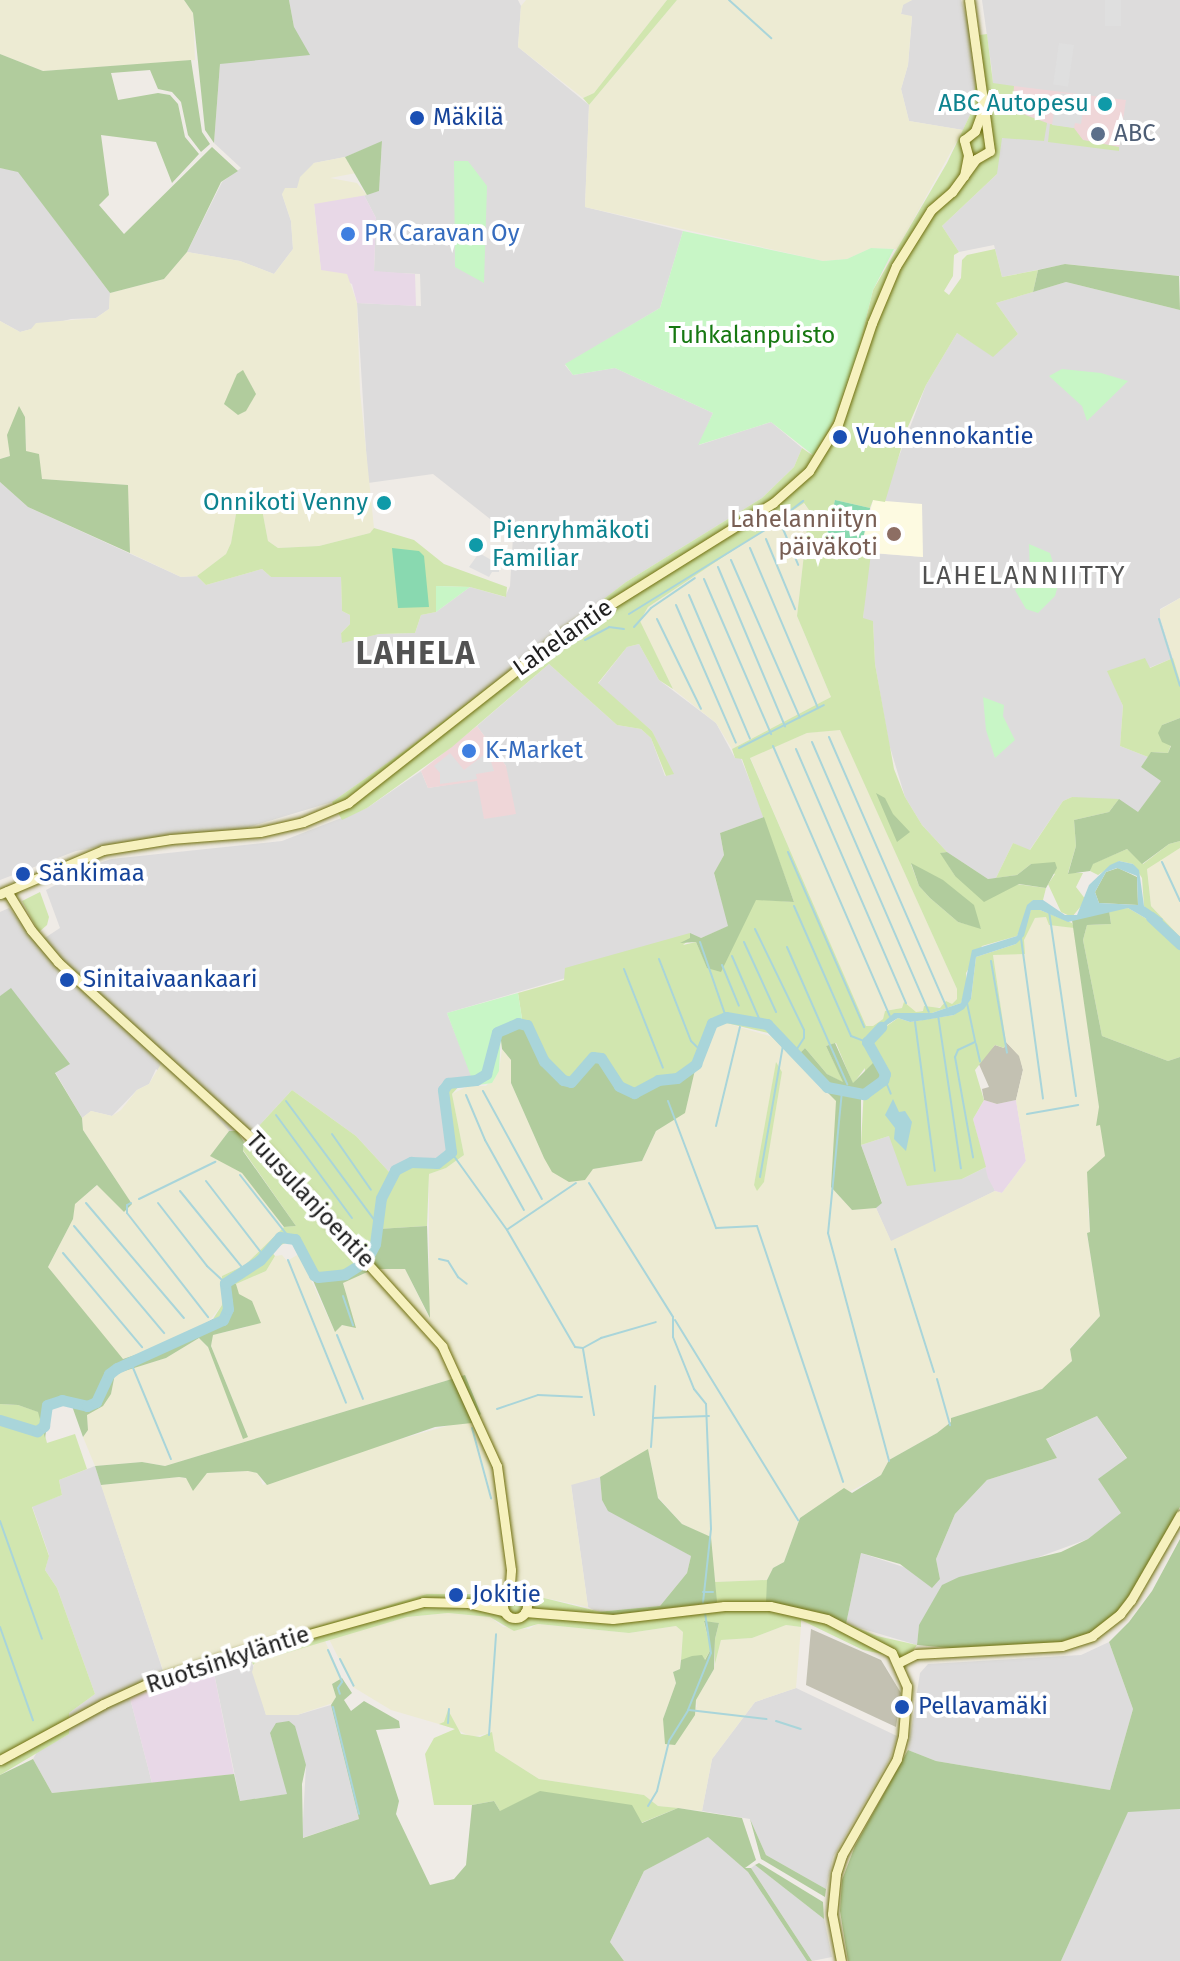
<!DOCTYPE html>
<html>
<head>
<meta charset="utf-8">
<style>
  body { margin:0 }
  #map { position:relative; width:1180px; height:1961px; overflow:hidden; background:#efebe6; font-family:"Fira Sans",sans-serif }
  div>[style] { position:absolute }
  .residential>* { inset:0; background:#dddcdc }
  .commercial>* { inset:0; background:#efd6d8 }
  .industrial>* { inset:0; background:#e8d8e7 }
  .education>* { inset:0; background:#fdfae1 }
  .construction>* { inset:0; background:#c3c1b2 }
  .farmland>* { inset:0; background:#edebd3 }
  .grass>* { inset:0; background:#d1e6af }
  .forest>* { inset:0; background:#b1cc9d }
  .park>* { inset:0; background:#c8f6c6 }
  .pitch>* { inset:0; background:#89d9b0; transform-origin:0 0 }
  .parking>* { inset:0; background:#dfdfdf; transform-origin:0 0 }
  .water>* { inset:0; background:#a9d5da }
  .stream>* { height:2px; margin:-1px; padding:0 1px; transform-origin:1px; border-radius:1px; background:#a9d5da }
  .river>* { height:11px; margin:-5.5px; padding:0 5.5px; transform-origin:5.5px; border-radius:5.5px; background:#a9d5da }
  .roads { filter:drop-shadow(0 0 2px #706f0c) drop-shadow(0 0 2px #706f0c) }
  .secondary>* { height:9px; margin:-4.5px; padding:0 4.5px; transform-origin:4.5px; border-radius:4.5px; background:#f6f1be }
  .secondary>.ring { margin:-4.5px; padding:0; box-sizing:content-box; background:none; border:9px solid #f6f1be; border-radius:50% }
  .dots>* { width:22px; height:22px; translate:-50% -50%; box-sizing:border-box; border:4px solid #fff; border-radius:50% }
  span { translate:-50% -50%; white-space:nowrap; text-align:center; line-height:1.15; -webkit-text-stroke:8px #fff; paint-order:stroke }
  .culture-label { font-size:24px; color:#0d838f }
  .right { translate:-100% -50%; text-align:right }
  .left { translate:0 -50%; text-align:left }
  .transit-label { font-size:24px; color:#164399 }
  .service-label { font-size:24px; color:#4e5e75 }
  .shop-label { font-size:24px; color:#366cbe }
  .park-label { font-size:24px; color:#177812 }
  .education-label { font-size:24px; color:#785e54 }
  .street-label { font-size:24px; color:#1f1f1f }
  .neighbourhood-label { font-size:26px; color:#525252; letter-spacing:2px }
  .district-label { font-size:32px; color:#525252; font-weight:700; letter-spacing:2px }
</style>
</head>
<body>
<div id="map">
  <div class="residential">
    <div style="clip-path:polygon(289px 0,518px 0,521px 6px,518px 47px,589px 105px,585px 207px,683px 231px,660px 308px,565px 365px,573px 375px,615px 368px,713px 413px,699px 445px,771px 422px,802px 448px,794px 467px,762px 498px,626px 582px,407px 749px,332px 802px,223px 835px,119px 843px,76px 851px,0 880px,0 482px,28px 507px,181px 577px,197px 576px,206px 585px,262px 569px,271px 577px,341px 577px,342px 611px,350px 615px,350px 624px,341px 633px,343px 642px,379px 634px,415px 633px,421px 615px,436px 612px,470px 587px,505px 597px,510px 586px,513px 537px,433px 474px,368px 483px,357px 303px,421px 306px,420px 274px,374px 272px,376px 218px,364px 195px,379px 191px,382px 142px,345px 157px,314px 163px,297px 188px,282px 194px,291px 221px,293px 249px,274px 274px,240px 261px,187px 252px,222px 182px,241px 168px,214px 143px,220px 64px,294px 27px)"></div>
    <div style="clip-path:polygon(912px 0,961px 0,972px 36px,976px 82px,971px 113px,963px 130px,909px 121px,901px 89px,908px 65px,912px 17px,901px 14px,903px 4px)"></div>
    <div style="clip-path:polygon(982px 0,1180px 0,1180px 276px,1066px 264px,1002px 277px,994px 245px,959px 252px,942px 226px,997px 174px,992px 71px)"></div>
    <div style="clip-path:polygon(0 168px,18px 171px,110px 293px,109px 309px,96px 318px,71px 319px,20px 332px,0 321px)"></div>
    <div style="clip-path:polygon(1066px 282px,1180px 310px,1180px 598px,1160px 609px,1160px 617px,1173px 658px,1149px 668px,1108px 671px,1123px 706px,1120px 746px,1148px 757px,1141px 767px,1162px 780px,1138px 813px,1072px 797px,1063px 801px,1029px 851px,1013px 843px,996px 878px,988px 879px,947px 852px,922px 825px,905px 797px,889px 744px,875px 664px,873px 622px,863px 619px,866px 572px,871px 553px,923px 557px,891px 503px,885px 502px,887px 488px,926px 385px,957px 333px,993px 356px,1018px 334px,996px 303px)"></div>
    <div style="clip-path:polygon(639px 644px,659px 680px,716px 723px,735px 758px,740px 756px,764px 817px,720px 833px,724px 855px,714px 874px,729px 926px,701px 938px,447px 1013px,473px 1079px,449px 1082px,442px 1089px,448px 1148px,441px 1160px,403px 1165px,390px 1173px,356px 1136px,292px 1090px,244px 1142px,238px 1131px,229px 1131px,156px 1069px,149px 1084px,137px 1090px,112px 1116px,91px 1111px,82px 1118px,55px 1072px,69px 1064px,11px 989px,0 996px,0 912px,9px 908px,37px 943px,60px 928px,46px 890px,91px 866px,111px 859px,282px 841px,367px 808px,421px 771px,428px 788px,477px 780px,506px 766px,477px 726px,549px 664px,617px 725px,641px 729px,651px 738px,665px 776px,673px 774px,652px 731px,598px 684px,627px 647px)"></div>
    <div style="clip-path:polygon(889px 1136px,962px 1179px,986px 1167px,995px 1191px,891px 1242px,876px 1208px,882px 1202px,861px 1145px)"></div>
    <div style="clip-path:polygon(1097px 1416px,1127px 1459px,1122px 1513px,1088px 1539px,1017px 1565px,919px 1625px,917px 1645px,846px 1624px,861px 1553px,940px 1579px,936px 1559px,955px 1514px,987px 1480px,1057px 1458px,1045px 1440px)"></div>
    <div style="clip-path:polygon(95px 1466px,165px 1677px,129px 1694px,152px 1783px,52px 1793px,33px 1759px,37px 1752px,69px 1734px,69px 1713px,95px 1694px,57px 1588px,45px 1570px,49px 1555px,32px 1506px,62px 1495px,59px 1480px)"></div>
    <div style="clip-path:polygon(600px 1477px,602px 1500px,691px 1556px,687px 1573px,660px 1606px,597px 1612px,588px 1607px,571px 1484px)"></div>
    <div style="clip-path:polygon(1109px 1642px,1133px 1709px,1110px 1790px,936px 1761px,908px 1750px,920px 1673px,928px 1664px,1081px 1655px)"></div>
    <div style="clip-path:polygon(248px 1647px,266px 1715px,297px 1715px,331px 1705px,359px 1819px,302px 1838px,306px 1765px,270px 1733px,288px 1794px,240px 1801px,211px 1658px)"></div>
    <div style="clip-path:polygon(796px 1688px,897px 1736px,890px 1758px,833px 1857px,826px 1889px,766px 1855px,750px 1819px,702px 1811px,712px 1759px,755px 1702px)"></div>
    <div style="clip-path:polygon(1180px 1809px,1180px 1961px,1061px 1961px,1128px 1811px)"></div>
    <div style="clip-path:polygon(708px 1836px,748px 1872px,807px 1961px,624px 1961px,610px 1942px,644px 1871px)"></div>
    <div style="clip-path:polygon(755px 1865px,824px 1919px,832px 1957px,812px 1961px,751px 1868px)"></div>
  </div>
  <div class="commercial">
    <div style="clip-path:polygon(1014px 86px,1126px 100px,1119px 147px,1083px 140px,1077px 134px,1012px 110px)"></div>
    <div style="clip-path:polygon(477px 726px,506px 766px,516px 814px,484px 819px,477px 781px,428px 788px,421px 771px)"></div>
  </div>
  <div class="industrial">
    <div style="clip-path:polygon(364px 195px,376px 218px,374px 271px,415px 274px,416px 306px,357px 303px,352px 284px,321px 271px,314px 203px)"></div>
    <div style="clip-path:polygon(984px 1100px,997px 1104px,1016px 1100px,1026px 1161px,1002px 1193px,995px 1191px,988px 1178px,973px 1119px)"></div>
    <div style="clip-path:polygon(211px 1658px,234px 1774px,152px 1783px,129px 1694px)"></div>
  </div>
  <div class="education">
    <div style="clip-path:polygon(873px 500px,922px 504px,923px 557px,860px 552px)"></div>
  </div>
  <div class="construction">
    <div style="clip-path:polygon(1006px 1042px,1020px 1056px,1023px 1070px,1016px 1100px,997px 1104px,984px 1100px,982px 1089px,989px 1087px,978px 1062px,995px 1045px,1004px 1048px)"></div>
    <div style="clip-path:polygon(811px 1629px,881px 1660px,901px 1693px,896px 1727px,806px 1685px)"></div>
  </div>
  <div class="farmland">
    <div style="clip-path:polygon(0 0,184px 0,193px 13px,195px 60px,43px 71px,0 54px)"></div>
    <div style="clip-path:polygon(526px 0,667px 0,594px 93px,583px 98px,518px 47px,521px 6px)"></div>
    <div style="clip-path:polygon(677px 0,912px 0,903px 5px,901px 14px,912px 16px,908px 65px,901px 89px,909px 121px,963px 130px,897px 249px,871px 248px,847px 259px,823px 261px,585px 207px,589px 105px)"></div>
    <div style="clip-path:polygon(345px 157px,356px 173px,330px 178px,357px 183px,367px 195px,314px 204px,321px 270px,347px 274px,357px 303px,360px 391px,374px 528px,370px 533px,319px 546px,278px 548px,268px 541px,261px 504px,236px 514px,231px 543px,226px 554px,197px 576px,181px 577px,130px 553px,127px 485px,42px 479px,26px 451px,25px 417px,19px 407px,8px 435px,10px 456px,0 459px,0 321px,20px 332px,31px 329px,36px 323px,96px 318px,109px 309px,110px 293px,164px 279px,187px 252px,240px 261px,274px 274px,293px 249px,291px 221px,282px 194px,285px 188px,297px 188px,300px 177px,314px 163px)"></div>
    <div style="clip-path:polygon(803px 503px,809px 510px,797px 616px,831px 697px,732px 749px,716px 723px,673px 689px,639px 621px,648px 607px)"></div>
    <div style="clip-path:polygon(1180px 598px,1180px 681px,1160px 617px,1160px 610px)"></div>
    <div style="clip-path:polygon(840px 729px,957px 989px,957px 999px,952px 1004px,916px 1012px,902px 1008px,885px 1011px,883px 1019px,873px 1026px,866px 1027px,750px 757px,807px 733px)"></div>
    <div style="clip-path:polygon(1180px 848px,1180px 937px,1151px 906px,1147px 868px)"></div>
    <div style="clip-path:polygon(evenodd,1047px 917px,1049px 924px,1074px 928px,1106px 1156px,1096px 1164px,1088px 1210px,1090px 1232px,1087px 1234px,1100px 1316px,1070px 1348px,1072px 1361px,1058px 1376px,1042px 1389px,951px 1418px,951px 1422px,937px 1433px,889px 1460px,881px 1475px,800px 1518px,784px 1562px,773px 1568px,767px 1580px,715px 1582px,710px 1537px,682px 1524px,658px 1497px,648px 1450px,600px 1477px,571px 1485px,588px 1607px,540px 1597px,531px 1586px,507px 1583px,491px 1594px,465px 1593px,164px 1673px,101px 1485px,179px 1477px,198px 1481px,207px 1473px,248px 1471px,258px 1473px,263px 1485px,351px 1453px,468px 1420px,481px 1415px,480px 1409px,465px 1375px,165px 1466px,142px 1462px,95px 1466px,83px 1437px,88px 1430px,87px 1415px,111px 1394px,115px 1374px,166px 1358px,199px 1338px,208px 1347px,248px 1437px,211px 1346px,212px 1335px,247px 1327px,236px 1284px,266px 1271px,275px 1256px,282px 1255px,287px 1261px,299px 1254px,335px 1332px,341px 1325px,355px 1327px,343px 1283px,374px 1269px,405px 1269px,429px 1317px,429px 1174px,446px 1168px,464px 1155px,452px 1094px,468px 1086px,486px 1086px,499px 1071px,502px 1049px,511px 1060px,511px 1083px,544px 1158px,593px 1169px,642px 1161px,656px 1131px,685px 1112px,695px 1070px,702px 1061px,714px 1030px,717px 1025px,726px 1023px,776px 1038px,819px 1087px,837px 1101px,831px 1187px,852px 1210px,876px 1208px,891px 1241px,995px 1191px,1002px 1193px,1026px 1161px,1016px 1100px,1023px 1070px,1019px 1056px,1006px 1042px,993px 955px,1016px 952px,1035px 918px,1047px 917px,776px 1063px,782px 1072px,764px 1181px,757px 1190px,754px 1185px,776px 1063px)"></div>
    <div style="clip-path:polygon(161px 1064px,202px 1100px,229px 1131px,211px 1156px,242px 1172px,284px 1227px,245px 1265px,222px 1276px,222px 1305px,205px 1326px,143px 1354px,122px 1359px,48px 1267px,73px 1219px,74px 1204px,98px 1185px,124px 1212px,132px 1204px,83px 1130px,82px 1118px,91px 1111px,112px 1116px,121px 1110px,137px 1090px,149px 1084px)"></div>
    <div style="clip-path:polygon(448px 1613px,490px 1617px,503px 1627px,529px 1629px,537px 1624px,629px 1633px,676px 1626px,683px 1632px,680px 1669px,673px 1672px,676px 1683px,663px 1719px,697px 1707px,696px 1700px,714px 1669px,721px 1640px,752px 1638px,786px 1625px,801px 1627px,796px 1688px,755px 1702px,712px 1759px,702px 1811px,658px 1806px,644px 1795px,539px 1779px,495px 1751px,486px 1734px,471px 1737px,456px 1729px,391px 1710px,353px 1687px,329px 1639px,407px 1617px)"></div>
    <div style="clip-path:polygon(325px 1641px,342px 1678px,332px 1684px,336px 1697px,333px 1703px,297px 1715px,266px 1715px,252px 1672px,255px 1662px)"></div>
  </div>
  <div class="grass">
    <div style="clip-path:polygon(667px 0,677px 0,589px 105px,583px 98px,594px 93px)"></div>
    <div style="clip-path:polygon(evenodd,987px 34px,993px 83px,1014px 86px,1012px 110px,1047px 123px,1044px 141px,1002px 138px,997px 174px,942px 226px,959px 252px,954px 255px,953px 276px,944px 291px,949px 295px,961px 278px,962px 260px,967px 255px,995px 249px,1002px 277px,1038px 270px,1033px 292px,996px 303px,1018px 334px,993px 357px,957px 333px,926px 385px,907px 429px,885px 502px,873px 500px,870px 508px,835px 500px,823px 551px,858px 560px,860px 552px,871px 553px,863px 618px,873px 621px,875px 664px,894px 769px,905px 797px,922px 825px,947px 852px,941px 853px,955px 876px,1046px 888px,1043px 900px,1033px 900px,1017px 936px,982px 946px,966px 973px,967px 984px,961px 1003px,932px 1013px,903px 1013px,873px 1036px,898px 1018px,910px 1022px,954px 1015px,971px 999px,976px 957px,1016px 944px,1031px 910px,1040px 910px,1072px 923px,1074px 928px,1049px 925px,1046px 917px,1035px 918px,1024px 940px,1025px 954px,993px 955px,1006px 1042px,1004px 1048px,995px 1045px,975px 1070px,984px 1100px,973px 1119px,986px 1167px,962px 1179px,907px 1186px,889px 1136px,861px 1145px,865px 1068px,853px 1084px,836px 1043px,826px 1046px,844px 1083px,827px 1074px,805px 1048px,794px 1059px,768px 1033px,726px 1023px,717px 1025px,702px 1061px,695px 1070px,678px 1080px,659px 1082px,632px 1095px,617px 1088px,606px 1067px,592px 1061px,573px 1085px,557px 1081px,548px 1073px,523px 1025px,518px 993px,564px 980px,565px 968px,690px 933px,691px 938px,683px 945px,696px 942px,707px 967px,756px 899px,794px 902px,742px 759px,735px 758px,732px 749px,831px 697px,797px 616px,809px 510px,804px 503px,648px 607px,640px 621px,673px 689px,659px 680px,639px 644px,627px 647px,598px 683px,652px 731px,674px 774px,666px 776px,651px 738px,641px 729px,617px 725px,549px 664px,452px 747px,367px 808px,342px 820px,332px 802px,407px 749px,626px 582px,762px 498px,794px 467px,802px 448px,812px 455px,833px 421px,857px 355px,873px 290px,947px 163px,971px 113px,976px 82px,972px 36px,987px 34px,840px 730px,957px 989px,957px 999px,952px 1004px,946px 1001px,940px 1008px,924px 1006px,923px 1011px,916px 1012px,904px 1002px,902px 1008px,885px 1011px,883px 1019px,873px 1026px,866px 1026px,750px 758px,807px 733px,840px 730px,987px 34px,911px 864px,981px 928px,958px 922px,930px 898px,919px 886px,911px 864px)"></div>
    <div style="clip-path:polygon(1050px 124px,1074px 128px,1083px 140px,1119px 147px,1119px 151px,1048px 142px)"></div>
    <div style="clip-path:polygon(245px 501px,261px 504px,268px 541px,278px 548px,319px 546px,370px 533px,374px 528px,414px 540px,444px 564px,507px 587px,506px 597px,470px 587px,436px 586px,436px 612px,421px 615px,415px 633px,379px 634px,342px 643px,341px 633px,350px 624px,350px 615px,342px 611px,341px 577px,271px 577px,262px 569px,206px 585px,197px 576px,226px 554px,231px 543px,236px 514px)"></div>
    <div style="clip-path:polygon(1145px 658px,1150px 668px,1173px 658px,1180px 681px,1180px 718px,1162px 725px,1171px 745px,1168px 753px,1152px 752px,1148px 757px,1120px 746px,1123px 706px,1107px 671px)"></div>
    <div style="clip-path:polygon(1072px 797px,1119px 799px,1109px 812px,1074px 820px,1076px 846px,1068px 873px,1083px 873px,1076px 887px,1086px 900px,1072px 917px,1061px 912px,1048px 884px,1055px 874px,1031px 864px,1017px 875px,996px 878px,1013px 843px,1030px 850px,1063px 801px)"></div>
    <div style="clip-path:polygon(1180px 841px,1180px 848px,1147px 869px,1151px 906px,1180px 937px,1180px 1057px,1168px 1061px,1102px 1036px,1083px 940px,1087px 925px,1111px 924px,1109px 910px,1128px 908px,1159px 926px,1144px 906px,1142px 878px,1133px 864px,1119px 861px,1098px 875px,1090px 871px,1092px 864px,1127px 849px,1143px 864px,1169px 844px)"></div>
    <div style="clip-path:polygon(40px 892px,49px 917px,47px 925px,39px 932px,22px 901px)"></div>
    <div style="clip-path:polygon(776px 1062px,782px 1072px,764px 1182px,757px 1191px,754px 1185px)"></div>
    <div style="clip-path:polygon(473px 1079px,461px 1084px,452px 1094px,464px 1155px,446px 1168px,429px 1174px,427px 1226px,378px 1229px,368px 1261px,346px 1278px,312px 1278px,292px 1240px,270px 1250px,275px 1256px,266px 1271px,236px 1284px,228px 1282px,234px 1302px,228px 1321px,218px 1325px,213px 1319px,222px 1305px,222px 1276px,245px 1265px,284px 1227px,296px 1226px,243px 1150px,244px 1142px,292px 1090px,356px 1136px,390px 1173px,403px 1165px,441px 1160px,448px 1148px,442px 1089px,448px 1082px)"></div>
    <div style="clip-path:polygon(0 1404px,18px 1405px,39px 1412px,47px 1443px,75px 1434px,87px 1469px,59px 1480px,62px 1495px,32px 1507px,49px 1556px,45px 1570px,57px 1588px,95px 1694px,69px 1713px,69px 1734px,0 1775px)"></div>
    <div style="clip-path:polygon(767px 1580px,767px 1603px,819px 1612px,877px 1636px,917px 1645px,907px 1659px,863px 1650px,801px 1620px,801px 1627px,786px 1625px,752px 1638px,721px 1640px,715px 1664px,715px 1639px,719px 1623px,704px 1622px,711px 1649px,704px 1661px,681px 1660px,683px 1632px,676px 1626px,629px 1633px,538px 1624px,514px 1631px,490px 1617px,448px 1613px,407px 1617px,256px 1662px,253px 1665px,248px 1647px,427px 1594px,491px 1594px,507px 1583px,531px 1586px,540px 1597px,613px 1615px,716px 1602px,715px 1582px)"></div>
    <div style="clip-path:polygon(448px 1710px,461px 1734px,480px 1737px,492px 1732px,495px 1751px,539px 1779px,644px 1795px,658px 1806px,678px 1808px,641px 1823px,500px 1811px,494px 1801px,472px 1805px,434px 1805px,425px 1754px,434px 1738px,455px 1729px,439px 1724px,444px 1722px)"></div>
  </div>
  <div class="forest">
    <div style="clip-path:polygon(184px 0,289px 0,294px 27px,310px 55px,220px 64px,214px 143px,205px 130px,193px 13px)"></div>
    <div style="clip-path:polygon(0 54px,43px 71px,191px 60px,202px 132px,210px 144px,201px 152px,188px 135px,181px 102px,172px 92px,158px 89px,150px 70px,111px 73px,118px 100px,158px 93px,170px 95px,178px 104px,185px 137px,199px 154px,172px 183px,156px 142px,101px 135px,109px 195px,99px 205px,124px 234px,212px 147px,238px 171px,221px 182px,187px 252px,164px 279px,110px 293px,18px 172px,0 168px)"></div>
    <div style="clip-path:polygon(382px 141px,379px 191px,367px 195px,345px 157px)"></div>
    <div style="clip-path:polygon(1065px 264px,1179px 276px,1180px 310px,1066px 282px,1033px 292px,1038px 270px)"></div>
    <div style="clip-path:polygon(243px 370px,256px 394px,246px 411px,238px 415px,224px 404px,237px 374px)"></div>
    <div style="clip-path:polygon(19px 406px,25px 417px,26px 451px,39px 454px,42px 479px,128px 485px,130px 553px,28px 507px,0 482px,0 459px,10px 456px,7px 435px)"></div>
    <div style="clip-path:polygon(1180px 718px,1180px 841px,1169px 844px,1142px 864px,1127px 849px,1093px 864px,1090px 871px,1068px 874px,1076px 846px,1074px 820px,1109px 812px,1119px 799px,1138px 812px,1161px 781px,1141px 767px,1151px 752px,1168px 753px,1171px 746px,1162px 742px,1158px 733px,1162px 725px)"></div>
    <div style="clip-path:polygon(876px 793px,885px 798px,893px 814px,910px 832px,897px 842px)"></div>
    <div style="clip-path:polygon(764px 817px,794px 902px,756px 900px,721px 972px,707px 968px,696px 942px,680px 943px,690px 938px,690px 933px,701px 938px,728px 926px,714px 873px,724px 855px,720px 833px)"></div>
    <div style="clip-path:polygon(947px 852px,988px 879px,1017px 875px,1031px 864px,1055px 862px,1057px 868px,1046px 888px,1019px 884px,984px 902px,955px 876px,940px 853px)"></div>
    <div style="clip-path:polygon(911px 863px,943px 880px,974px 905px,981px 929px,958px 922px,930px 898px,919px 886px)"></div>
    <div style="clip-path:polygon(1118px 868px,1137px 877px,1138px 905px,1099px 903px,1095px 892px,1106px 872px)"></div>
    <div style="clip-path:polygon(1109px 910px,1111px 924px,1087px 925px,1083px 940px,1102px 1036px,1168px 1061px,1180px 1057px,1180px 1507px,1134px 1588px,1117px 1612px,1090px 1633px,1057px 1643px,961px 1649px,917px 1645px,919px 1625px,942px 1585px,959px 1577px,1061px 1552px,1088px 1539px,1121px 1513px,1098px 1479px,1127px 1458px,1097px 1416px,1046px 1439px,1057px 1458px,987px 1480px,955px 1514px,936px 1559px,940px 1579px,932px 1588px,900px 1564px,861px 1553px,846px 1624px,818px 1612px,766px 1603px,767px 1580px,773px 1568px,784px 1562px,800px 1518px,844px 1488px,852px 1493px,881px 1475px,889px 1460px,937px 1433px,951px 1422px,951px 1418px,1042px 1389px,1072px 1361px,1070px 1349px,1100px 1316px,1087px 1233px,1090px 1232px,1087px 1172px,1105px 1156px,1100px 1125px,1096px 1126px,1099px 1107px,1072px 920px)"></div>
    <div style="clip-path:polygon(11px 988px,70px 1064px,55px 1073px,82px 1118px,83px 1130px,132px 1204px,124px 1212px,97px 1185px,75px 1204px,73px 1219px,48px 1267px,123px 1359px,171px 1343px,213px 1319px,218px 1325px,228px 1321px,233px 1302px,228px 1282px,236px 1284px,239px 1294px,252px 1301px,261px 1323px,213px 1335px,211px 1346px,248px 1437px,243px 1439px,208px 1347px,199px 1338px,166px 1358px,115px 1374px,111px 1394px,103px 1406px,87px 1415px,88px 1430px,83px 1437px,72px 1406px,60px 1404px,50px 1408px,45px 1438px,38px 1412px,18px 1405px,0 1404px,0 996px)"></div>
    <div style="clip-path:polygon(523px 1025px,549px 1073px,557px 1081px,572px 1085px,592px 1061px,601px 1061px,617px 1088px,632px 1095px,659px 1082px,678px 1080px,695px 1070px,685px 1113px,656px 1131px,642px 1161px,593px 1169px,585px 1180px,569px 1182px,552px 1172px,544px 1158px,511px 1083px,511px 1060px,502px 1049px,500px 1032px)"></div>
    <div style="clip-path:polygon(835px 1043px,853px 1083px,880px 1056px,885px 1064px,884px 1081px,861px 1097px,861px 1145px,882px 1203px,876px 1208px,852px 1210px,831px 1187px,836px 1101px,794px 1059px,805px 1048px,827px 1074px,843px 1082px,826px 1046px)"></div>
    <div style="clip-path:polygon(229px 1131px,237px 1131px,244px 1142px,243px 1151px,296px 1226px,284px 1227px,242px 1173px,210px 1156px)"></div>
    <div style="clip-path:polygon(427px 1226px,430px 1318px,405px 1269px,374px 1269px,343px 1283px,356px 1328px,342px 1325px,335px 1332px,312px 1278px,338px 1279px,357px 1273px,368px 1261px,378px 1229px)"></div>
    <div style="clip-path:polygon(465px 1375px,481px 1414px,472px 1423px,435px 1427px,267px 1485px,257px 1473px,248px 1471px,207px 1473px,193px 1491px,186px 1478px,179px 1477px,101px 1485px,95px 1466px,142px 1462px,165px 1466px)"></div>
    <div style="clip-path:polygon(648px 1449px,658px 1498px,682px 1524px,711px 1537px,717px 1602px,613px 1615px,597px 1612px,660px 1606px,687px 1573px,691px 1556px,608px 1511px,602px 1500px,600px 1477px)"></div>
    <div style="clip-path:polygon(1180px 1539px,1180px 1809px,1128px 1812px,1061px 1961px,848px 1961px,840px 1911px,842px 1880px,855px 1846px,908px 1750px,936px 1761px,1110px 1790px,1133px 1709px,1109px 1642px,1129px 1622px,1152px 1591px)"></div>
    <div style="clip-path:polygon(704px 1621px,719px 1623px,715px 1639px,714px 1669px,696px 1700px,695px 1715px,675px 1745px,665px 1744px,663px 1719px,676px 1683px,673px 1672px,680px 1669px,681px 1660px,692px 1656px,702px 1655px,705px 1660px,711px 1649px)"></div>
    <div style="clip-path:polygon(342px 1678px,352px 1693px,344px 1700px,351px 1711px,364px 1701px,399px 1721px,400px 1728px,376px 1730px,399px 1801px,396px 1814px,430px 1885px,454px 1879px,466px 1865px,472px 1805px,494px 1801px,500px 1811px,540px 1791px,632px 1805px,642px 1823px,678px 1808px,742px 1818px,756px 1860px,745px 1868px,751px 1868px,812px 1961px,807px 1961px,748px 1872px,708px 1837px,644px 1871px,610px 1942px,624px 1961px,0 1961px,0 1775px,33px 1759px,52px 1793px,234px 1774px,240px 1801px,287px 1794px,270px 1733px,276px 1723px,289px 1721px,295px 1726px,306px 1765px,302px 1784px,303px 1838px,359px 1819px,331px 1705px,336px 1697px,332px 1684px)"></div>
    <div style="clip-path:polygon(750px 1819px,766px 1855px,826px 1889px,825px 1897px,761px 1859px)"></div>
    <div style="clip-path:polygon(759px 1863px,823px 1902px,824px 1919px,755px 1865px)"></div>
  </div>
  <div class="park">
    <div style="clip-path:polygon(454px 161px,468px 161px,487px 186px,484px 283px,455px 267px)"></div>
    <div style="clip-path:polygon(683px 231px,823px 261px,847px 259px,871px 248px,894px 249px,873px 290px,857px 355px,833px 421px,813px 455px,771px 422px,698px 445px,713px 413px,615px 368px,573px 375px,565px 364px,660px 308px)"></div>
    <div style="clip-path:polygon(1062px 369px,1101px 373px,1128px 381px,1087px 421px,1082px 406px,1049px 376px)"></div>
    <div style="clip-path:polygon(1029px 544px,1050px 553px,1059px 582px,1055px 596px,1038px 613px,1026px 609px,1015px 590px,1030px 575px)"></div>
    <div style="clip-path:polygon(436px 586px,470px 587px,436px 612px)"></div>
    <div style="clip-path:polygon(983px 697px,1004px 705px,1003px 716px,1015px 740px,995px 758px,986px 730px)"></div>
    <div style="clip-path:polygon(518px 993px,523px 1025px,501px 1032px,499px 1071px,492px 1083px,457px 1088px,472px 1079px,447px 1013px)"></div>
  </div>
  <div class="pitch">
    <div style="left:835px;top:500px;width:36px;height:52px;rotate:13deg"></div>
    <div style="clip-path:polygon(392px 548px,419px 551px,424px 556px,429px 607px,398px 608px)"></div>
  </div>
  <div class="parking">
    <div style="left:1105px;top:0;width:16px;height:26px"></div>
    <div style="left:1059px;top:43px;width:15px;height:42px;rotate:8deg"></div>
    <div style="clip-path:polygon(1061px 93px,1091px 97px,1090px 112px,1083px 111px,1081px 124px,1075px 123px,1074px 128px,1052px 125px,1056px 97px,1060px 98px)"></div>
    <div style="clip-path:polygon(479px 553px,495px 562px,499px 561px,499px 572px,492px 572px,489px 577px,469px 567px)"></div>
    <div style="clip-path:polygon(488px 752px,494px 771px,476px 774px,477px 779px,440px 784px,440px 773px,434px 766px,450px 753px,464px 770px)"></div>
  </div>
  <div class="water">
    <div style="clip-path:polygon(evenodd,1119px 861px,1133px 864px,1139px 870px,1144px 906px,1163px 919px,1159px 926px,1128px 908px,1068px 922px,1040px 910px,1031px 910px,1024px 936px,1016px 944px,976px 957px,971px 999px,964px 1009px,954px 1015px,925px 1020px,910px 1022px,898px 1018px,867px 1037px,894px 1013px,932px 1013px,961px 1003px,972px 950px,1017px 936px,1027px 905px,1033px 900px,1043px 900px,1065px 915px,1077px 915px,1089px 885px,1110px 865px,1119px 861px,1117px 868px,1137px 876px,1138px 905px,1099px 903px,1095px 892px,1106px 872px,1117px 868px)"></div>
    <div style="clip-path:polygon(893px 1099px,899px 1112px,905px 1111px,912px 1122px,906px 1151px,894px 1139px,895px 1128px,885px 1115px)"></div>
  </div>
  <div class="stream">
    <div style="left:729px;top:0;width:57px;rotate:42.1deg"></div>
    <div style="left:783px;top:529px;width:39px;rotate:67deg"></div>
    <div style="left:766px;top:539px;width:76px;rotate:67.5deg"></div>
    <div style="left:750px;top:548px;width:174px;rotate:67deg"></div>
    <div style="left:731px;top:560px;width:172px;rotate:66.4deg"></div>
    <div style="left:718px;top:567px;width:173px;rotate:67.2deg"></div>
    <div style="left:704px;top:579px;width:169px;rotate:66.6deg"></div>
    <div style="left:689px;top:595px;width:156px;rotate:67deg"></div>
    <div style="left:676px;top:605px;width:150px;rotate:66.5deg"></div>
    <div style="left:629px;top:614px;width:160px;rotate:-31.7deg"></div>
    <div style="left:765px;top:530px;width:48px;rotate:-37.3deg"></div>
    <div style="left:657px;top:619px;width:100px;rotate:63.9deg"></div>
    <div style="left:1159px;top:619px;width:70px;rotate:72.6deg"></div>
    <div style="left:634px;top:627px;width:25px;rotate:-48deg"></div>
    <div style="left:651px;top:608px;width:53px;rotate:-34.3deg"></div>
    <div style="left:585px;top:640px;width:27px;rotate:-28deg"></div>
    <div style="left:609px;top:627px;width:15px;rotate:8deg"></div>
    <div style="left:829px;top:737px;width:299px;rotate:66.5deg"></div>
    <div style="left:812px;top:742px;width:294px;rotate:66.6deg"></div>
    <div style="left:773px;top:746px;width:294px;rotate:66.6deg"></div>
    <div style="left:739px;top:748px;width:95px;rotate:-26.8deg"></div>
    <div style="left:796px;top:749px;width:277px;rotate:66.6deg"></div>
    <div style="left:788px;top:852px;width:191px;rotate:66.5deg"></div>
    <div style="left:1162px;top:862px;width:43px;rotate:65.2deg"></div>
    <div style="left:794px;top:906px;width:142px;rotate:66.3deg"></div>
    <div style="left:851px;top:1036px;width:17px;rotate:21deg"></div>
    <div style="left:1049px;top:911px;width:187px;rotate:81.7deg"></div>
    <div style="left:755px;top:929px;width:112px;rotate:64.1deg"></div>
    <div style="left:804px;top:1030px;width:8px;rotate:90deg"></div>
    <div style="left:804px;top:1038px;width:17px;rotate:123deg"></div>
    <div style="left:1021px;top:938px;width:162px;rotate:82.2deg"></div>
    <div style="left:700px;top:942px;width:79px;rotate:70.9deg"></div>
    <div style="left:744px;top:942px;width:77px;rotate:65.4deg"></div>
    <div style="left:787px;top:947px;width:150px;rotate:66.3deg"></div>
    <div style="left:732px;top:956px;width:73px;rotate:66.6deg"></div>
    <div style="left:659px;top:959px;width:88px;rotate:68.7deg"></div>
    <div style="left:691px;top:1041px;width:14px;rotate:45deg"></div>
    <div style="left:991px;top:961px;width:93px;rotate:80.1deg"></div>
    <div style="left:722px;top:965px;width:44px;rotate:67.5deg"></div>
    <div style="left:624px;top:969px;width:106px;rotate:68.5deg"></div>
    <div style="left:967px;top:1003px;width:40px;rotate:78deg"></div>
    <div style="left:975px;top:1042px;width:19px;rotate:155deg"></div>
    <div style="left:958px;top:1050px;width:8px;rotate:113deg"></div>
    <div style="left:955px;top:1057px;width:102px;rotate:79.8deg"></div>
    <div style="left:938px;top:1015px;width:155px;rotate:81.5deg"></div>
    <div style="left:915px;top:1022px;width:150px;rotate:82.4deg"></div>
    <div style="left:976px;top:1044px;width:18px;rotate:77deg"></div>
    <div style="left:884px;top:1077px;width:18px;rotate:68deg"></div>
    <div style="left:483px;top:1091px;width:123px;rotate:61.4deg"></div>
    <div style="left:842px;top:1091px;width:143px;rotate:95.6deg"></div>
    <div style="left:828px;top:1233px;width:236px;rotate:75deg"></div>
    <div style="left:466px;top:1095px;width:49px;rotate:67.1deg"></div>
    <div style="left:485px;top:1140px;width:80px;rotate:60.9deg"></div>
    <div style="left:286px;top:1101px;width:154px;rotate:53.4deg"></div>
    <div style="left:668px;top:1101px;width:136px;rotate:69.3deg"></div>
    <div style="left:716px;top:1228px;width:41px;rotate:-2.8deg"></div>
    <div style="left:757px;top:1226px;width:270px;rotate:71.4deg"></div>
    <div style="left:1027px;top:1114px;width:52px;rotate:-10deg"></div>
    <div style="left:276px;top:1115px;width:128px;rotate:53.6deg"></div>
    <div style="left:716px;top:1126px;width:102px;rotate:-76.4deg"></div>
    <div style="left:332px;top:1134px;width:68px;rotate:55.1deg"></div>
    <div style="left:451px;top:1152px;width:96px;rotate:54.3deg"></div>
    <div style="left:507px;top:1230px;width:135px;rotate:59.8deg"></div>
    <div style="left:575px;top:1347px;width:8px;rotate:7deg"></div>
    <div style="left:583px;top:1348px;width:21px;rotate:-29deg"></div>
    <div style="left:601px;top:1338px;width:57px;rotate:-16.2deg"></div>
    <div style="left:240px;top:1175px;width:78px;rotate:51.8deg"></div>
    <div style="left:760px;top:1177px;width:140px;rotate:-80.1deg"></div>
    <div style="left:206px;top:1181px;width:93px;rotate:52.4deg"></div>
    <div style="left:589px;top:1183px;width:158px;rotate:57.9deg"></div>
    <div style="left:673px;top:1317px;width:20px;rotate:90deg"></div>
    <div style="left:673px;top:1337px;width:56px;rotate:68deg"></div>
    <div style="left:694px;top:1389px;width:19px;rotate:51deg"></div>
    <div style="left:706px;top:1404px;width:125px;rotate:87.7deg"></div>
    <div style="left:711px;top:1529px;width:74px;rotate:96.2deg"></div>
    <div style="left:180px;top:1191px;width:103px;rotate:50.9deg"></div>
    <div style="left:139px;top:1199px;width:85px;rotate:-26deg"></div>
    <div style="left:86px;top:1203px;width:151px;rotate:49.6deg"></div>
    <div style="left:131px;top:1203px;width:4px;rotate:153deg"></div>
    <div style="left:127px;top:1205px;width:8px;rotate:90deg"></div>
    <div style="left:127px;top:1213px;width:132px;rotate:52.1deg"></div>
    <div style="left:158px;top:1203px;width:80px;rotate:52.1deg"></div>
    <div style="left:207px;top:1266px;width:25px;rotate:43deg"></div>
    <div style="left:74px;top:1226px;width:140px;rotate:49.9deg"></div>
    <div style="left:508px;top:1229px;width:82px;rotate:-34.1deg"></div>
    <div style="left:895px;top:1249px;width:129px;rotate:72.4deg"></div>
    <div style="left:63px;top:1253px;width:123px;rotate:50deg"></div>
    <div style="left:439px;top:1259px;width:9px;rotate:13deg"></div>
    <div style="left:448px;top:1261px;width:19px;rotate:58deg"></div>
    <div style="left:458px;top:1277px;width:11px;rotate:38deg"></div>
    <div style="left:288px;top:1260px;width:154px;rotate:67.9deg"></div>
    <div style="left:343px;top:1296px;width:31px;rotate:71deg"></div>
    <div style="left:675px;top:1320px;width:235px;rotate:58.4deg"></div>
    <div style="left:337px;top:1335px;width:69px;rotate:67.9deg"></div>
    <div style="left:583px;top:1349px;width:67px;rotate:80.5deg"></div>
    <div style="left:131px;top:1363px;width:104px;rotate:67.4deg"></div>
    <div style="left:937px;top:1379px;width:48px;rotate:74.2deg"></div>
    <div style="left:497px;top:1409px;width:43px;rotate:-18.9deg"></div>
    <div style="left:538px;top:1395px;width:44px;rotate:2.6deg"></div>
    <div style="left:653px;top:1417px;width:31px;rotate:-86deg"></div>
    <div style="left:472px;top:1428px;width:73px;rotate:74.8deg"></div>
    <div style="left:651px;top:1447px;width:29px;rotate:-86deg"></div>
    <div style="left:653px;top:1418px;width:56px;rotate:-2deg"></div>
    <div style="left:0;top:1521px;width:125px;rotate:70.4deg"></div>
    <div style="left:703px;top:1592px;width:10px"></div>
    <div style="left:0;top:1627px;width:99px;rotate:70.5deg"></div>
    <div style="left:328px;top:1650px;width:35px;rotate:66deg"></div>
    <div style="left:342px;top:1682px;width:7px;rotate:124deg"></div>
    <div style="left:338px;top:1688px;width:6px;rotate:72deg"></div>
    <div style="left:340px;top:1659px;width:30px;rotate:63deg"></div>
    <div style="left:333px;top:1707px;width:110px;rotate:76.3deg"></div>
    <div style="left:689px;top:1710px;width:78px;rotate:6.7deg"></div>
    <div style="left:776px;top:1721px;width:26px;rotate:18deg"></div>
    <div style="left:448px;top:1723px;width:14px;rotate:-86deg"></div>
    <div style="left:489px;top:1735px;width:101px;rotate:-86deg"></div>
    <div style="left:648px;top:1806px;width:17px;rotate:-59deg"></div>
    <div style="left:657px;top:1791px;width:51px;rotate:-76.5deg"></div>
    <div style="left:669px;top:1741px;width:36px;rotate:-58deg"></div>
    <div style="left:688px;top:1710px;width:61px;rotate:-68deg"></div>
    <div style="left:711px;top:1653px;width:40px;rotate:-98.5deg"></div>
  </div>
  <div class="river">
    <div style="left:1151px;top:917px;width:40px;rotate:43deg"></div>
    <div style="left:0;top:1420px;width:39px;rotate:17deg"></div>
    <div style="left:37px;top:1431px;width:9px;rotate:-36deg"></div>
    <div style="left:44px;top:1426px;width:21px;rotate:-82deg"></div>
    <div style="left:47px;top:1405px;width:16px;rotate:-18deg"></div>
    <div style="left:62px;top:1400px;width:26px;rotate:13deg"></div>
    <div style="left:87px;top:1406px;width:10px;rotate:-24deg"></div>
    <div style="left:96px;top:1402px;width:31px;rotate:-65deg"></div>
    <div style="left:109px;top:1374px;width:10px;rotate:-37deg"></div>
    <div style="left:117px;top:1368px;width:116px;rotate:-24.4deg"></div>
    <div style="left:223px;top:1320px;width:12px;rotate:-66deg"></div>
    <div style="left:228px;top:1309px;width:26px;rotate:-97deg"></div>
    <div style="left:225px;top:1283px;width:42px;rotate:-33.3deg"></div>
    <div style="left:260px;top:1260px;width:30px;rotate:-49deg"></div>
    <div style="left:280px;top:1237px;width:15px;rotate:8deg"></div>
    <div style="left:295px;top:1239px;width:41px;rotate:62.2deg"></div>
    <div style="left:314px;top:1275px;width:4px;rotate:27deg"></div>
    <div style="left:318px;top:1277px;width:27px;rotate:-6deg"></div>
    <div style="left:345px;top:1274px;width:25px;rotate:-32deg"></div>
    <div style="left:366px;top:1261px;width:19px;rotate:-62deg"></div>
    <div style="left:375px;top:1244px;width:46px;rotate:-82.6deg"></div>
    <div style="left:381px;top:1198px;width:31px;rotate:-63deg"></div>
    <div style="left:395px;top:1170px;width:18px;rotate:-27deg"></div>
    <div style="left:411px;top:1162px;width:26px;rotate:2deg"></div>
    <div style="left:437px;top:1163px;width:18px;rotate:-38deg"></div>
    <div style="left:451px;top:1152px;width:63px;rotate:-97.4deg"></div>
    <div style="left:443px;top:1090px;width:9px;rotate:-54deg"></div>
    <div style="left:448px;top:1083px;width:28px;rotate:-6deg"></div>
    <div style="left:476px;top:1080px;width:12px;rotate:-31deg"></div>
    <div style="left:486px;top:1074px;width:43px;rotate:-75.3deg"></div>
    <div style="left:497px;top:1032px;width:23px;rotate:-23deg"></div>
    <div style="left:518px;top:1023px;width:9px;rotate:13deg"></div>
    <div style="left:527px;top:1025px;width:40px;rotate:65deg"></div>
    <div style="left:544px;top:1061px;width:27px;rotate:45deg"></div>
    <div style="left:563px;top:1080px;width:8px;rotate:14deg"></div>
    <div style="left:571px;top:1082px;width:33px;rotate:-49deg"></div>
    <div style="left:593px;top:1057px;width:8px;rotate:7deg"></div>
    <div style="left:601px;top:1058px;width:33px;rotate:57deg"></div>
    <div style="left:619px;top:1086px;width:17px;rotate:25deg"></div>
    <div style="left:634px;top:1093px;width:27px;rotate:-28deg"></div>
    <div style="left:658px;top:1080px;width:19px;rotate:-6deg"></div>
    <div style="left:677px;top:1078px;width:24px;rotate:-36deg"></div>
    <div style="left:696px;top:1064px;width:44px;rotate:-68.7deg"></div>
    <div style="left:712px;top:1023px;width:15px;rotate:-23deg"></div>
    <div style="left:726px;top:1017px;width:42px;rotate:9.7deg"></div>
    <div style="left:767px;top:1024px;width:87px;rotate:46.4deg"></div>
    <div style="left:827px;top:1087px;width:38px;rotate:11deg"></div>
    <div style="left:864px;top:1094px;width:24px;rotate:-36deg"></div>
    <div style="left:883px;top:1080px;width:6px;rotate:-72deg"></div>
    <div style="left:885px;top:1074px;width:37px;rotate:-119deg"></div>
    <div style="left:867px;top:1042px;width:21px;rotate:-47deg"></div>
  </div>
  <div class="roads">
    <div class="secondary">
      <div style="left:964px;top:176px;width:21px;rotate:-79deg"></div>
      <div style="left:968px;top:155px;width:16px;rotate:-105deg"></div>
      <div style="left:964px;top:140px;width:14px;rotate:-39deg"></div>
      <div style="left:975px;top:131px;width:20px;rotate:-70deg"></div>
      <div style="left:7px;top:891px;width:46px;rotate:58.4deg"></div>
      <div style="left:31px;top:930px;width:42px;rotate:49.8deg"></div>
      <div style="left:58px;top:962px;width:281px;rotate:42.3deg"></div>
      <div style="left:266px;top:1151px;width:263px;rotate:47.9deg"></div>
      <div style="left:442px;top:1346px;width:132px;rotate:65.4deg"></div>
      <div style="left:497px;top:1466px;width:105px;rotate:82.3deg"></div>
      <div style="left:511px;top:1570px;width:26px;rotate:94deg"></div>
      <div style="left:0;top:894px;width:112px;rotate:-23.1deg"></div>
      <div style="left:103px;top:850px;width:69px;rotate:-9.2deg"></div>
      <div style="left:171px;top:839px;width:89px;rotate:-4.5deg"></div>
      <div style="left:260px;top:832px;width:44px;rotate:-13.1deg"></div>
      <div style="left:303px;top:822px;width:49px;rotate:-22.9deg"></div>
      <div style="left:348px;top:803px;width:270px;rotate:-38.2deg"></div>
      <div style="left:560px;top:636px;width:251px;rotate:-32deg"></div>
      <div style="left:773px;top:503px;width:48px;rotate:-41.6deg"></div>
      <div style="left:809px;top:471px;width:55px;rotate:-58.3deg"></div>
      <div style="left:838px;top:424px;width:107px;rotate:-71.4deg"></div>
      <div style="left:872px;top:323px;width:62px;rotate:-67.2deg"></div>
      <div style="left:896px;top:266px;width:66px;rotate:-58deg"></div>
      <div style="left:931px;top:210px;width:28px;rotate:-41deg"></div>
      <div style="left:952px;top:192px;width:41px;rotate:-54deg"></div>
      <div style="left:976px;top:159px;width:16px;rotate:-30deg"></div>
      <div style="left:990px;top:151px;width:152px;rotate:-97.9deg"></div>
      <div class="ring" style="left:503px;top:1594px;width:15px;height:15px"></div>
      <div style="left:525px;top:1612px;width:88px;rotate:4.5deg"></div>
      <div style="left:613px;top:1619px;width:112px;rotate:-6.7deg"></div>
      <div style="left:724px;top:1606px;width:46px"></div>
      <div style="left:770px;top:1606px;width:58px;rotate:12.8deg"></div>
      <div style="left:827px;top:1619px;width:73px;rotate:27.6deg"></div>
      <div style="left:892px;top:1653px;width:36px;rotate:66deg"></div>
      <div style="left:907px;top:1686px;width:50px;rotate:94.6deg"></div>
      <div style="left:903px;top:1736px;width:24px;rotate:105deg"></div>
      <div style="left:897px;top:1759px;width:111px;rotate:119.8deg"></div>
      <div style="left:842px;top:1855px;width:20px;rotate:108deg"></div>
      <div style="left:836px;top:1874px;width:40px;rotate:95.7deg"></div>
      <div style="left:832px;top:1914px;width:48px;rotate:79.2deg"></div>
      <div style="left:898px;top:1663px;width:20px;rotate:-27deg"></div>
      <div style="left:916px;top:1654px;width:146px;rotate:-3.1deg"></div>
      <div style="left:1062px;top:1646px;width:32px;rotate:-18deg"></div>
      <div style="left:1092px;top:1636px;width:36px;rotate:-38deg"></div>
      <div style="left:1120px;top:1614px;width:18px;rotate:-52deg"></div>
      <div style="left:1131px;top:1600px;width:98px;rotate:-60deg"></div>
      <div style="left:0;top:1760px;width:117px;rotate:-28.5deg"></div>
      <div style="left:103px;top:1704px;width:55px;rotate:-24.7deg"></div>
      <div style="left:153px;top:1681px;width:81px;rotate:-18deg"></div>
      <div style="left:230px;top:1656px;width:200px;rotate:-15.6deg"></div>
      <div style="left:423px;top:1602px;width:45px;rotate:1.3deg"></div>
      <div style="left:468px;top:1603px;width:37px;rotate:13deg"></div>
    </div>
  </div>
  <div class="dots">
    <div style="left:1105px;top:104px;background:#0f9aa8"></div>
    <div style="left:417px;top:118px;background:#1a4fb4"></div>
    <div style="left:1098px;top:134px;background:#5c6f8a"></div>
    <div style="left:348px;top:234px;background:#3f7fe0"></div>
    <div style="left:840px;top:437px;background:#1a4fb4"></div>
    <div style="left:384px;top:503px;background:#0f9aa8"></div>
    <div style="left:894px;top:534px;background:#8d6e63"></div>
    <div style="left:476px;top:545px;background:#0f9aa8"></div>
    <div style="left:469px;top:751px;background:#3f7fe0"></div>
    <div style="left:23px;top:874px;background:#1a4fb4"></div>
    <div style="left:67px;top:980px;background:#1a4fb4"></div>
    <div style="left:456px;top:1595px;background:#1a4fb4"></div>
    <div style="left:902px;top:1707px;background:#1a4fb4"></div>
  </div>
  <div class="culture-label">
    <span class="right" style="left:1089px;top:104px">ABC Autopesu</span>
    <span class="right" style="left:368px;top:503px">Onnikoti Venny</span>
    <span class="left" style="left:492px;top:545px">Pienryhmäkoti<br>Familiar</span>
  </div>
  <div class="transit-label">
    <span class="left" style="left:433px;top:118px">Mäkilä</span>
    <span class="left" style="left:856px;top:437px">Vuohennokantie</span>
    <span class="left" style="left:39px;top:874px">Sänkimaa</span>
    <span class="left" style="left:83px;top:980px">Sinitaivaankaari</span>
    <span class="left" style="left:472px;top:1595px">Jokitie</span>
    <span class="left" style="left:918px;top:1707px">Pellavamäki</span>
  </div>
  <div class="service-label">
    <span class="left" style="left:1114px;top:134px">ABC</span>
  </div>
  <div class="shop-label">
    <span class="left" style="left:364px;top:234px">PR Caravan Oy</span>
    <span class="left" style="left:485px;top:751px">K-Market</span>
  </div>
  <div class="park-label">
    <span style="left:752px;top:336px">Tuhkalanpuisto</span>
  </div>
  <div class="education-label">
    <span class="right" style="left:878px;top:534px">Lahelanniityn<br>päiväkoti</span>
  </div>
  <div class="street-label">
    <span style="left:563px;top:638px;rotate:-35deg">Lahelantie</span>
    <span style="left:310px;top:1200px;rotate:47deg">Tuusulanjoentie</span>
    <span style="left:228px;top:1660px;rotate:-18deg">Ruotsinkyläntie</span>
  </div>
  <div class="neighbourhood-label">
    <span style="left:1024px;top:576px">LAHELANNIITTY</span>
  </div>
  <div class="district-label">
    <span style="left:416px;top:653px">LAHELA</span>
  </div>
</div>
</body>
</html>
